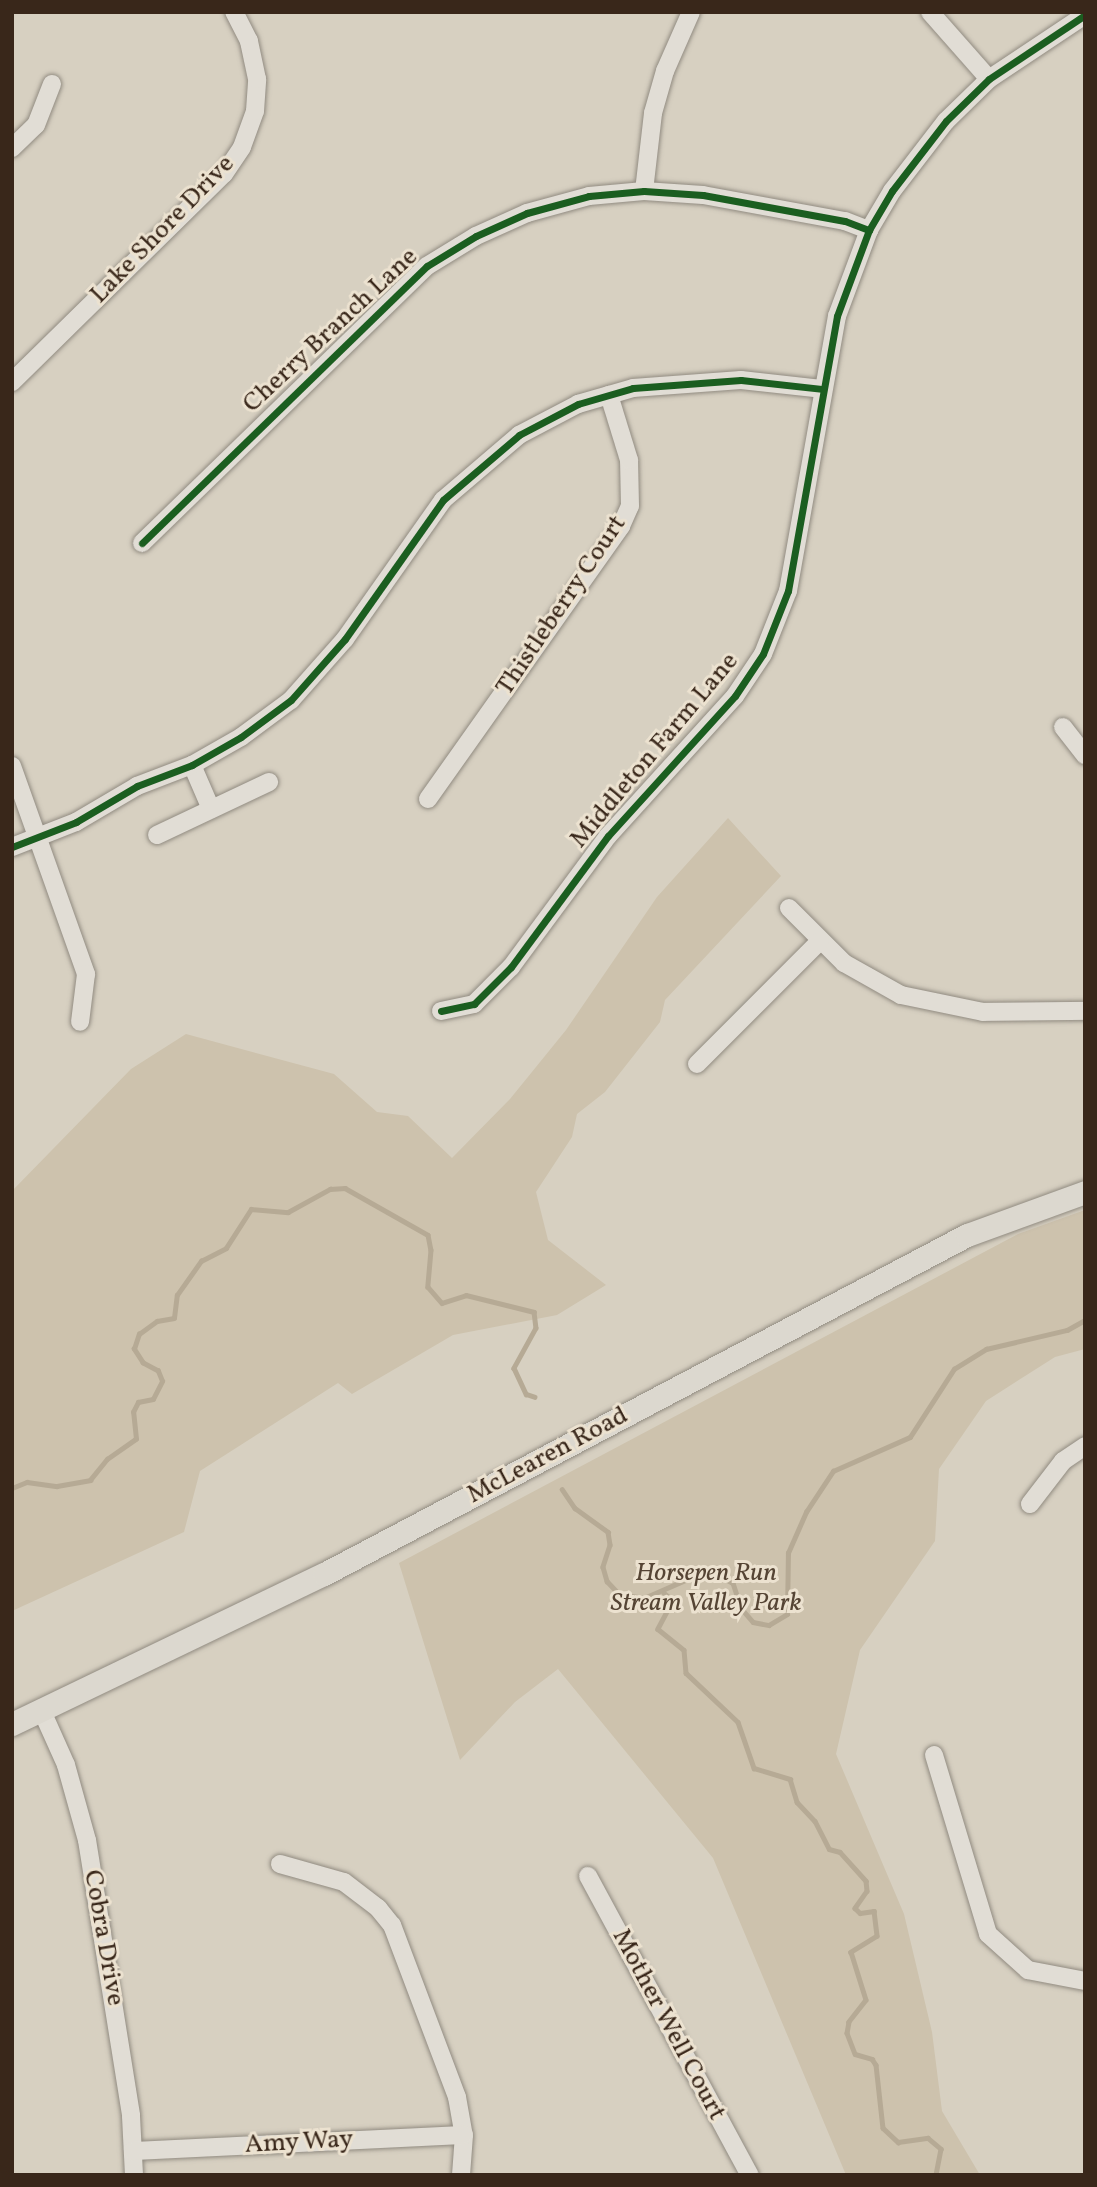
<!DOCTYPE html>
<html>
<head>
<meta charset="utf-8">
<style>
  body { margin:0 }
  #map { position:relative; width:1097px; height:2187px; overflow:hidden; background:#d7d0c1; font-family:Vollkorn,serif }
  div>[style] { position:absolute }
  .green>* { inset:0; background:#cdc2ad }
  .stream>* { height:4.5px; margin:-2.25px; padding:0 2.25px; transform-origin:2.25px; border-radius:2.25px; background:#b6aa95 }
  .roads { filter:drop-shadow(0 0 2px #918b81) drop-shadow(0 0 2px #918b81) }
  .minor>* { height:18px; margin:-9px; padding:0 9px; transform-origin:9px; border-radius:9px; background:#e1ddd5 }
  .major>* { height:23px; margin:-11.5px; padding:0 11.5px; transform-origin:11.5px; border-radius:11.5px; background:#dcd8cf }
  .cycleway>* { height:7px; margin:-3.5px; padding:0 3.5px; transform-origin:3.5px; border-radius:3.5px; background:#1b5e20 }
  span { translate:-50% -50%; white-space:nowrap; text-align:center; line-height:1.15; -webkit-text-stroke:6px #ece2d0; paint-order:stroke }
  .street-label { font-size:26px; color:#39271a }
  .park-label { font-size:26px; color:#554434; font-style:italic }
  .frame { position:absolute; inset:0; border:14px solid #39271a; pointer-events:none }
</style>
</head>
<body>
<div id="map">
  <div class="green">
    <div style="clip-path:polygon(728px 818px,781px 876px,665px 1000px,660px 1022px,605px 1092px,577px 1114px,572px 1137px,536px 1192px,548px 1240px,606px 1285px,557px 1315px,453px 1335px,352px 1394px,338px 1383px,200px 1471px,184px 1532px,12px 1611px,12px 1191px,131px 1069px,186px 1034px,334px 1074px,377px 1112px,408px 1116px,452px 1158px,510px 1099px,566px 1030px,657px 897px)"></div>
    <div style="clip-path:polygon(1085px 1210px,1085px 1349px,1055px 1357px,986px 1401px,939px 1469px,935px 1541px,860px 1650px,836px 1754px,904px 1914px,932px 2032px,942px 2111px,980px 2175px,846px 2175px,713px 1858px,558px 1669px,515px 1702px,460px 1760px,399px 1563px,1018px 1234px)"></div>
  </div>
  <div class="stream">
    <div style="left:12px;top:1488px;width:16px;rotate:-22deg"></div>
    <div style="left:27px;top:1482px;width:30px;rotate:8deg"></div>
    <div style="left:57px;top:1486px;width:34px;rotate:-10deg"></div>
    <div style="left:90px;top:1480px;width:27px;rotate:-51deg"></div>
    <div style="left:107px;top:1459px;width:35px;rotate:-35deg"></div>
    <div style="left:136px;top:1439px;width:27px;rotate:-96deg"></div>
    <div style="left:133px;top:1412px;width:11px;rotate:-63deg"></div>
    <div style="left:138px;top:1402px;width:15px;rotate:-11deg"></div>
    <div style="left:153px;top:1399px;width:20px;rotate:-63deg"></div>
    <div style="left:162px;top:1381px;width:11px;rotate:-112deg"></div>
    <div style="left:158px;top:1371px;width:17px;rotate:-152deg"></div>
    <div style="left:143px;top:1363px;width:17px;rotate:-123deg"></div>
    <div style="left:134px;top:1349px;width:16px;rotate:-72deg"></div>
    <div style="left:139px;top:1334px;width:22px;rotate:-36deg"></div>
    <div style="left:157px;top:1321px;width:17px;rotate:-10deg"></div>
    <div style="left:174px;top:1318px;width:23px;rotate:-83deg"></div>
    <div style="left:177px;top:1295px;width:42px;rotate:-54.8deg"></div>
    <div style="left:201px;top:1261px;width:28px;rotate:-27deg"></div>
    <div style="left:226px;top:1248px;width:46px;rotate:-57.3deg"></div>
    <div style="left:251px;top:1209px;width:37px;rotate:5deg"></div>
    <div style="left:288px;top:1212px;width:48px;rotate:-28.7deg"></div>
    <div style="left:330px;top:1189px;width:15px;rotate:-4deg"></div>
    <div style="left:345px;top:1188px;width:95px;rotate:29.5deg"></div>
    <div style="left:428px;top:1235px;width:15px;rotate:79deg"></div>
    <div style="left:431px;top:1250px;width:37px;rotate:95deg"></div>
    <div style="left:428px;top:1287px;width:21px;rotate:49deg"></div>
    <div style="left:442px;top:1303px;width:25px;rotate:-18deg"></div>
    <div style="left:466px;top:1295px;width:70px;rotate:14deg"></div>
    <div style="left:534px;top:1312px;width:16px;rotate:83deg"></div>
    <div style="left:536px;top:1328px;width:46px;rotate:118.8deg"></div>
    <div style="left:514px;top:1368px;width:29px;rotate:65deg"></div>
    <div style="left:526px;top:1394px;width:9px;rotate:18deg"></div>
    <div style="left:562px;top:1489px;width:23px;rotate:56deg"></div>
    <div style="left:575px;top:1508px;width:41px;rotate:36deg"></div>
    <div style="left:608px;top:1532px;width:13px;rotate:81deg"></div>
    <div style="left:610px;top:1545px;width:23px;rotate:108deg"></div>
    <div style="left:603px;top:1567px;width:15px;rotate:74deg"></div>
    <div style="left:607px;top:1581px;width:18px;rotate:47deg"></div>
    <div style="left:619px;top:1594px;width:25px;rotate:9deg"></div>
    <div style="left:644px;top:1598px;width:58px;rotate:-23.5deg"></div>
    <div style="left:697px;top:1575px;width:17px;rotate:-7deg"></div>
    <div style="left:714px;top:1573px;width:21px;rotate:28deg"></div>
    <div style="left:733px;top:1583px;width:26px;rotate:72deg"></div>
    <div style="left:741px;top:1608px;width:18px;rotate:49deg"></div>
    <div style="left:753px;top:1622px;width:16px;rotate:11deg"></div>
    <div style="left:769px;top:1625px;width:21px;rotate:-31deg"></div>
    <div style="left:787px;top:1614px;width:61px;rotate:-89.1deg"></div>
    <div style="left:788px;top:1553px;width:45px;rotate:-66.3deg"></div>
    <div style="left:806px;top:1512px;width:49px;rotate:-56.6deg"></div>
    <div style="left:833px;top:1471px;width:84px;rotate:-23.8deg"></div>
    <div style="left:910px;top:1437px;width:81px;rotate:-57.1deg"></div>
    <div style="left:954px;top:1369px;width:38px;rotate:-32deg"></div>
    <div style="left:986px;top:1349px;width:83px;rotate:-13.2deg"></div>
    <div style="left:1067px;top:1330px;width:21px;rotate:-29deg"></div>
    <div style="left:664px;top:1593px;width:6px;rotate:39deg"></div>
    <div style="left:669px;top:1597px;width:11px;rotate:90deg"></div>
    <div style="left:669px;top:1608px;width:24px;rotate:118deg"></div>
    <div style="left:658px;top:1629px;width:33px;rotate:39deg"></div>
    <div style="left:684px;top:1650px;width:23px;rotate:85deg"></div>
    <div style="left:686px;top:1673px;width:71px;rotate:43.3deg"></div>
    <div style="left:738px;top:1722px;width:49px;rotate:70.8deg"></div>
    <div style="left:754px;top:1768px;width:38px;rotate:17deg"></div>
    <div style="left:790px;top:1779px;width:24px;rotate:73deg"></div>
    <div style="left:797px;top:1802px;width:26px;rotate:47deg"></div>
    <div style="left:815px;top:1821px;width:31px;rotate:63deg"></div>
    <div style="left:829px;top:1849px;width:11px;rotate:15deg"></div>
    <div style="left:840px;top:1852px;width:39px;rotate:48deg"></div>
    <div style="left:866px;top:1881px;width:10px;rotate:84deg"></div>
    <div style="left:867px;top:1891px;width:21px;rotate:125deg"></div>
    <div style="left:855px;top:1908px;width:7px;rotate:45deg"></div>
    <div style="left:860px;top:1913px;width:14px;rotate:-8deg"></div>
    <div style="left:874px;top:1911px;width:25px;rotate:83deg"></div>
    <div style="left:877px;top:1936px;width:31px;rotate:148deg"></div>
    <div style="left:851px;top:1952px;width:50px;rotate:72.6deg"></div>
    <div style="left:866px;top:2000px;width:28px;rotate:128deg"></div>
    <div style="left:849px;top:2022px;width:11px;rotate:100deg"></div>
    <div style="left:847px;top:2033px;width:22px;rotate:69deg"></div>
    <div style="left:855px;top:2054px;width:18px;rotate:16deg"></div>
    <div style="left:872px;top:2059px;width:7px;rotate:56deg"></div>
    <div style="left:876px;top:2065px;width:63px;rotate:83.7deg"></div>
    <div style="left:883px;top:2128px;width:21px;rotate:43deg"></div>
    <div style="left:898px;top:2142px;width:30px;rotate:-8deg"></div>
    <div style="left:928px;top:2138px;width:17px;rotate:40deg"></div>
    <div style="left:941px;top:2149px;width:26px;rotate:101deg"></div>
  </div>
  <div class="roads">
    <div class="minor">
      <div style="left:930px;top:12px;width:89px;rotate:48.6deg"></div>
      <div style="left:12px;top:148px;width:33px;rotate:-44deg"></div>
      <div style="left:36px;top:125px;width:44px;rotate:-68.7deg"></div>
      <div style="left:644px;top:191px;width:79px;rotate:-83.4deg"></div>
      <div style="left:653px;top:113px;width:44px;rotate:-74.1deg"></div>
      <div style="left:665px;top:71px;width:64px;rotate:-66.2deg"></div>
      <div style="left:12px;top:382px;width:297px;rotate:-44.5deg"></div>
      <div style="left:224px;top:174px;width:32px;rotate:-56deg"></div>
      <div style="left:242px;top:147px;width:38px;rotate:-70deg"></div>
      <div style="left:255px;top:111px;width:32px;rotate:-86deg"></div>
      <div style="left:257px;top:79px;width:39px;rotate:-102deg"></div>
      <div style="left:249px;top:41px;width:33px;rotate:-117deg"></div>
      <div style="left:142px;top:543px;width:397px;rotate:-44.2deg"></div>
      <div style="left:427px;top:266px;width:57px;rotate:-31.5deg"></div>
      <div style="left:476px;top:236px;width:56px;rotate:-24.3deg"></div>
      <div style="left:527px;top:213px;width:64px;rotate:-15.3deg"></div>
      <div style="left:589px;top:196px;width:55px;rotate:-5.2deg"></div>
      <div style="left:644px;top:191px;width:59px;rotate:3.9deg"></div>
      <div style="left:703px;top:195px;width:144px;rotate:10.4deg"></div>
      <div style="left:845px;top:221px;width:26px;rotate:21deg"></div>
      <div style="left:1063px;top:727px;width:36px;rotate:52deg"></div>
      <div style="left:192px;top:765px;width:48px;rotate:66.6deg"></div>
      <div style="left:12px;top:766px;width:221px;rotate:70.4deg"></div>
      <div style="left:86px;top:974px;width:48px;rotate:97.1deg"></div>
      <div style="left:428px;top:799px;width:334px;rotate:-54.7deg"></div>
      <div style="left:621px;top:526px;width:22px;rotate:-66deg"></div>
      <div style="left:630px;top:506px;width:46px;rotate:-91.2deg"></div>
      <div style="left:629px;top:460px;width:68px;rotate:-107.1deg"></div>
      <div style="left:157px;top:835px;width:124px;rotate:-25.3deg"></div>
      <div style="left:12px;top:847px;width:69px;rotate:-21.3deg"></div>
      <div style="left:76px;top:822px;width:71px;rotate:-30.5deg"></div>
      <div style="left:137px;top:786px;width:59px;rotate:-20.9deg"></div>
      <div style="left:192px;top:765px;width:56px;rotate:-29.7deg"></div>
      <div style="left:241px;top:737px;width:62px;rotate:-36.5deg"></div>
      <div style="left:291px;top:700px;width:81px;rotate:-48.5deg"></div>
      <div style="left:345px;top:639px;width:170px;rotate:-54.8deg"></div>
      <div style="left:443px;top:500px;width:100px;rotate:-40.5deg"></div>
      <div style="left:519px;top:435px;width:67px;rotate:-27.7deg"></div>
      <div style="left:578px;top:404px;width:57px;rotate:-16.2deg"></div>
      <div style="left:633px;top:388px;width:108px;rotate:-4.2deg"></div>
      <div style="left:741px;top:380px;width:81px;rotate:6.3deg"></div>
      <div style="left:789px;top:908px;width:78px;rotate:45deg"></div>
      <div style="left:844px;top:963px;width:65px;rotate:29.3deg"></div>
      <div style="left:901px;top:995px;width:84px;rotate:11.7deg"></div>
      <div style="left:983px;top:1012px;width:102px;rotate:-0.6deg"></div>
      <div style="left:441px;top:1011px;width:34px;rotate:-12deg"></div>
      <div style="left:474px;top:1004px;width:52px;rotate:-45deg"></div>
      <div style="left:511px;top:967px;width:163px;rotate:-53.5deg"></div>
      <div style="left:608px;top:836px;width:189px;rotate:-47.8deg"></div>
      <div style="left:735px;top:696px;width:50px;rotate:-56.3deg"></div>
      <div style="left:763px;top:654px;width:68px;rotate:-68.4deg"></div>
      <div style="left:788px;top:591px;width:279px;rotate:-79.9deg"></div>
      <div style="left:837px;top:316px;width:92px;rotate:-69.6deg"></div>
      <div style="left:869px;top:230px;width:45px;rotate:-59.5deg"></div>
      <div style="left:892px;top:191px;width:88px;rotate:-52.4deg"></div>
      <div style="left:946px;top:121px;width:60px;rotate:-44.3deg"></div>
      <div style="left:989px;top:79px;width:115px;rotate:-33.7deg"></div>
      <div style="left:697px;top:1064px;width:174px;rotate:-45deg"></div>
      <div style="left:1030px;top:1504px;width:54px;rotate:-52.5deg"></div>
      <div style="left:1063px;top:1461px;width:27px;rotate:-34deg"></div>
      <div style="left:41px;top:1709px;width:61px;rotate:65.9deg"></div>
      <div style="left:66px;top:1765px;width:78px;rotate:74.4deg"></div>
      <div style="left:87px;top:1840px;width:279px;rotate:80.9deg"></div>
      <div style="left:131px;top:2116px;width:59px;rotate:87.1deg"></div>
      <div style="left:934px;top:1755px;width:187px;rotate:73.2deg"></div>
      <div style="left:988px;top:1934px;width:54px;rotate:42deg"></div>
      <div style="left:1028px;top:1970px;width:58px;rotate:10.9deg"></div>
      <div style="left:280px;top:1864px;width:66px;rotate:15.7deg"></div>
      <div style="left:344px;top:1882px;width:43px;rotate:37.4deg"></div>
      <div style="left:378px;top:1908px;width:22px;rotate:51deg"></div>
      <div style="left:392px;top:1925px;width:184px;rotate:69.3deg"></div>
      <div style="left:457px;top:2097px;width:39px;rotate:80deg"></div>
      <div style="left:464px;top:2135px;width:40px;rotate:94.3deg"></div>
      <div style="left:588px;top:1876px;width:340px;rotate:61.6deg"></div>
      <div style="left:133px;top:2151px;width:331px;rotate:-2.8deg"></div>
    </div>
    <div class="major">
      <div style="left:12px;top:1724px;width:346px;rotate:-25.7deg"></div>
      <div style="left:324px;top:1574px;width:727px;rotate:-27.8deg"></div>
      <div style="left:967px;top:1235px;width:126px;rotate:-20deg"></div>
    </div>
  </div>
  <div class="cycleway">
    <div style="left:142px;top:543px;width:397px;rotate:-44.2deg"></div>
    <div style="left:427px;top:266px;width:57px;rotate:-31.5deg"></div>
    <div style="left:476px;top:236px;width:56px;rotate:-24.3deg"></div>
    <div style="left:527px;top:213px;width:64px;rotate:-15.3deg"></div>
    <div style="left:589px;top:196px;width:55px;rotate:-5.2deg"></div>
    <div style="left:644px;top:191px;width:59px;rotate:3.9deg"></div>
    <div style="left:703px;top:195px;width:144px;rotate:10.4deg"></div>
    <div style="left:845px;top:221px;width:26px;rotate:21deg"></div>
    <div style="left:12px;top:847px;width:69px;rotate:-21.3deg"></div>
    <div style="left:76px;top:822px;width:71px;rotate:-30.5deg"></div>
    <div style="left:137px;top:786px;width:59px;rotate:-20.9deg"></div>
    <div style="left:192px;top:765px;width:56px;rotate:-29.7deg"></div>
    <div style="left:241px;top:737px;width:62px;rotate:-36.5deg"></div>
    <div style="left:291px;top:700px;width:81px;rotate:-48.5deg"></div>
    <div style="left:345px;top:639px;width:170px;rotate:-54.8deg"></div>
    <div style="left:443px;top:500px;width:100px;rotate:-40.5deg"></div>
    <div style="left:519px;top:435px;width:67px;rotate:-27.7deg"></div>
    <div style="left:578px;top:404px;width:57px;rotate:-16.2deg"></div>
    <div style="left:633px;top:388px;width:108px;rotate:-4.2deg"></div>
    <div style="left:741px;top:380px;width:81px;rotate:6.3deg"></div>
    <div style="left:441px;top:1011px;width:34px;rotate:-12deg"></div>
    <div style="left:474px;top:1004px;width:52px;rotate:-45deg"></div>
    <div style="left:511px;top:967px;width:163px;rotate:-53.5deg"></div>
    <div style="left:608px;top:836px;width:189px;rotate:-47.8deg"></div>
    <div style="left:735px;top:696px;width:50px;rotate:-56.3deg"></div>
    <div style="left:763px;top:654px;width:68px;rotate:-68.4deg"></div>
    <div style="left:788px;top:591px;width:279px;rotate:-79.9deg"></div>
    <div style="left:837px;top:316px;width:92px;rotate:-69.6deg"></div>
    <div style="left:869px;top:230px;width:45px;rotate:-59.5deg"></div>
    <div style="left:892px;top:191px;width:88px;rotate:-52.4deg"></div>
    <div style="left:946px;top:121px;width:60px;rotate:-44.3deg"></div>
    <div style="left:989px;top:79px;width:115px;rotate:-33.7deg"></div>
  </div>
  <div class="street-label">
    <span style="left:163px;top:230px;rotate:-46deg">Lake Shore Drive</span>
    <span style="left:331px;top:331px;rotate:-43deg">Cherry Branch Lane</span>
    <span style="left:562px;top:606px;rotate:-56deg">Thistleberry Court</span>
    <span style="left:655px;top:751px;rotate:-50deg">Middleton Farm Lane</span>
    <span style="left:548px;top:1456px;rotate:-28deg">McLearen Road</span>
    <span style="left:103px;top:1938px;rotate:80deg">Cobra Drive</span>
    <span style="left:668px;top:2025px;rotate:62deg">Mother Well Court</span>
    <span style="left:299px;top:2143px;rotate:-3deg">Amy Way</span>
  </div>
  <div class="park-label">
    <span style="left:706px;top:1589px">Horsepen Run<br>Stream Valley Park</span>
  </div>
  <div class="frame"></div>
</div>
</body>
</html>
